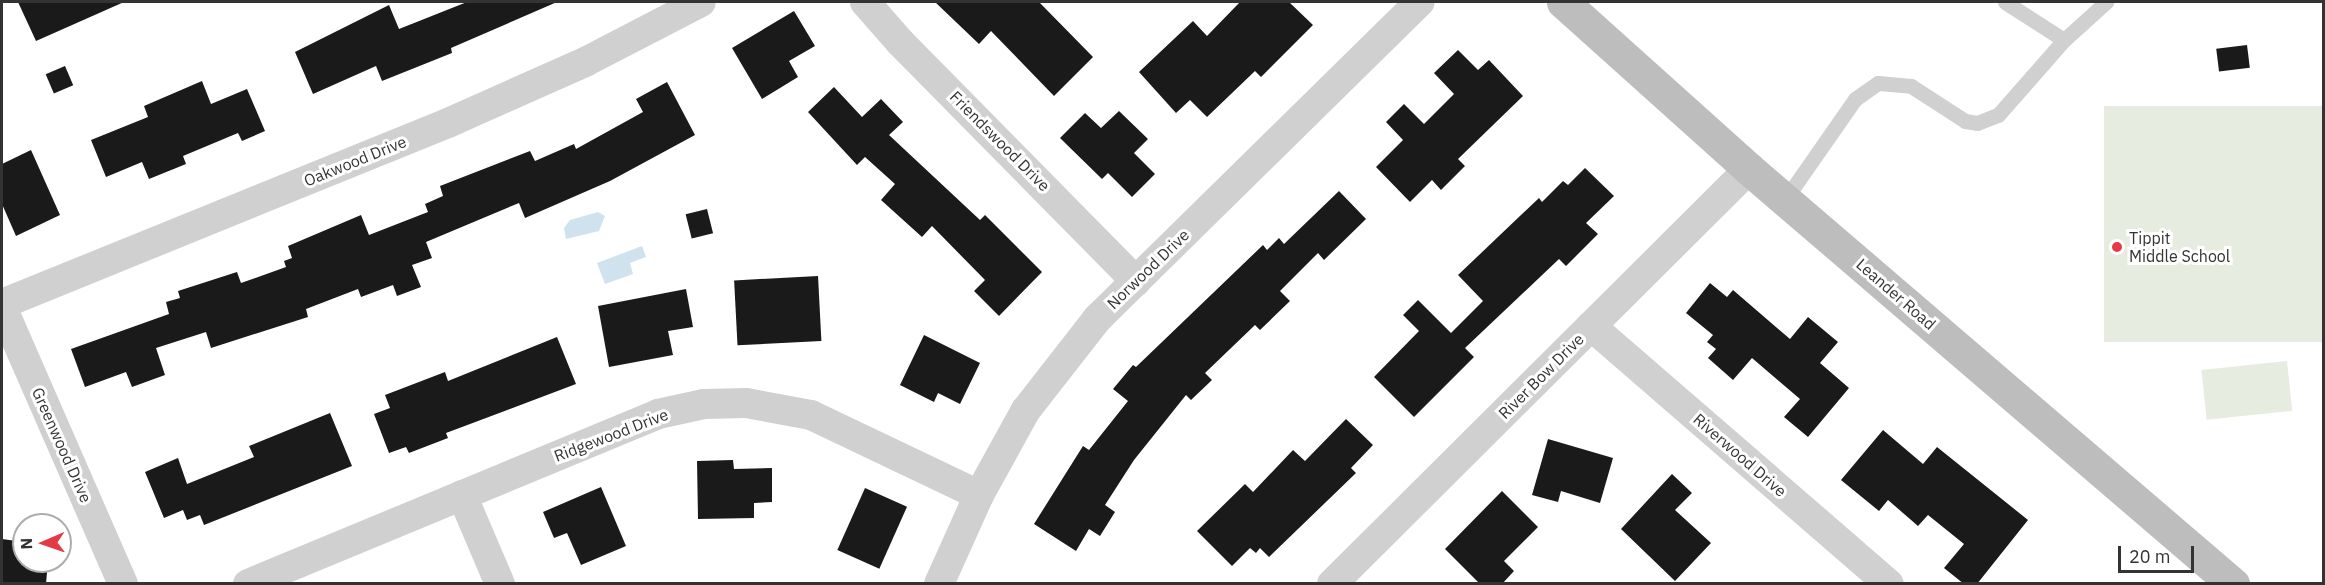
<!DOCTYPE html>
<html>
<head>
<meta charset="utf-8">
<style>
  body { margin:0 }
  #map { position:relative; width:2325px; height:585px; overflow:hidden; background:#fff; font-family:"IBM Plex Sans",sans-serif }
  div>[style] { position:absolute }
  .green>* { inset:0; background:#e6ecdf; transform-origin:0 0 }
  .water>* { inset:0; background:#cfe2ee }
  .building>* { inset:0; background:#1a1a1a; transform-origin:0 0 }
  .service>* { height:15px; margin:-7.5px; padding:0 7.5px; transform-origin:7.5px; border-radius:7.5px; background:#d0d0d0 }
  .minor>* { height:30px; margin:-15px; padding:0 15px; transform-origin:15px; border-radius:15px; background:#d0d0d0 }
  .secondary>* { height:33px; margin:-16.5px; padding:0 16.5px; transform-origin:16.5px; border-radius:16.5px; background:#bdbdbd }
  .dots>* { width:16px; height:16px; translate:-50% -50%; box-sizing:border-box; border:3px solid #fff; border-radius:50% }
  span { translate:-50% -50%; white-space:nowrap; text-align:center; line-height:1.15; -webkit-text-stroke:6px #fff; paint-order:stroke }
  .street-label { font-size:16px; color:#333 }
  .poi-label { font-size:16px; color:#333 }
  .left { translate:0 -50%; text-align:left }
  .frame { position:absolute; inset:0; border:3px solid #333; pointer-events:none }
  .north { position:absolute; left:12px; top:513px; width:60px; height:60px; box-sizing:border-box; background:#fff; border:2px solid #adadad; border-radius:50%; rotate:268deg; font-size:16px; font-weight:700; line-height:24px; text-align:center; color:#333 }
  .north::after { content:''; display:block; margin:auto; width:21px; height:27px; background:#e63946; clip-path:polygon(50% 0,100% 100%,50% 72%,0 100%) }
  .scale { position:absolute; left:2118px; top:546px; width:76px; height:27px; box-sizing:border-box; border:3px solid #333; border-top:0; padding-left:8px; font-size:18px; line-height:21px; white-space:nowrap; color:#333; -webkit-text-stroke:4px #fff; paint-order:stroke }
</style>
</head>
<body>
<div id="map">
  <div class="green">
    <div style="left:2323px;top:106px;width:236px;height:219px;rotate:90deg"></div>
    <div style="left:2287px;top:361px;width:50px;height:86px;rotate:84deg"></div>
  </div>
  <div class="water">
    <div style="clip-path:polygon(598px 212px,605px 216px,599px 231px,566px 239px,564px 228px,570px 220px)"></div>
    <div style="clip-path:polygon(642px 246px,646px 257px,630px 263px,633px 274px,605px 284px,597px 263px)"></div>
  </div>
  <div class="building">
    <div style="clip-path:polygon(18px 2px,124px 2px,36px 41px)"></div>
    <div style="clip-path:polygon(467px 2px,557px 2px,451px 48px,452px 53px,382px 81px,376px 66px,313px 94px,295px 52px,389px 5px,399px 29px)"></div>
    <div style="clip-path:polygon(935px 2px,1039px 2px,1093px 57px,1054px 96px,991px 31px,979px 44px)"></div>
    <div style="clip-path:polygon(1240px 2px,1289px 2px,1313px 25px,1261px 77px,1255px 71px,1207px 117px,1190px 100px,1176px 113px,1139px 72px,1193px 21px,1207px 36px)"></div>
    <div style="clip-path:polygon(794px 11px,815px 46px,789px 61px,798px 77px,762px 99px,732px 48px)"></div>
    <div style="left:2247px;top:45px;width:23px;height:31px;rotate:83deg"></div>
    <div style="clip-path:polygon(1458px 50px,1478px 70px,1489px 60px,1523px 96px,1458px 159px,1465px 166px,1441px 190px,1432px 180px,1410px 202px,1376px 167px,1403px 140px,1386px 122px,1404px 104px,1424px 124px,1454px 94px,1434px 73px)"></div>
    <div style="left:65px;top:66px;width:21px;height:21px;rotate:67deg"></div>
    <div style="clip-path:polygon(202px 81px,211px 104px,247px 89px,265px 131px,242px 141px,238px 133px,183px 156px,186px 164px,149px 179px,142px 162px,106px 177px,91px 140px,148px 117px,144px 106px)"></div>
    <div style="clip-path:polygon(667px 82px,695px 135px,610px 181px,525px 218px,519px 203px,426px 242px,432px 258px,412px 265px,421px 287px,397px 296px,393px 285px,361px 297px,358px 289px,306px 309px,308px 317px,211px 348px,206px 332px,156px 348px,165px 375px,132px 387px,126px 372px,85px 387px,71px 349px,169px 314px,166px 302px,180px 298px,178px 291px,237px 272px,241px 283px,286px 267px,284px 261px,292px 258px,288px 246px,361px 215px,369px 235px,428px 212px,425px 204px,443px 196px,440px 186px,530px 151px,535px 161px,574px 144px,576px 149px,643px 112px,636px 99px)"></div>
    <div style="clip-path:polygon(834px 87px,862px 117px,881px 99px,903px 122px,889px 135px,980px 220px,985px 215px,1042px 272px,999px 316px,974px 291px,985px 280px,932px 226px,922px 237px,881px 200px,895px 184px,865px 157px,857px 165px,808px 112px)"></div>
    <div style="clip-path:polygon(1119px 111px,1148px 139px,1134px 153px,1155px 174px,1132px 197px,1108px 173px,1102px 179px,1060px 138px,1085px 113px,1101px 128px)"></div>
    <div style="clip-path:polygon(31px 150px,60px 215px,16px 236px,2px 204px,2px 164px)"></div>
    <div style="clip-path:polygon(1585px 168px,1614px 196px,1586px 223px,1598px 234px,1566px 266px,1559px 259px,1465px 348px,1474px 357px,1414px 417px,1374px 377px,1419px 331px,1403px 315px,1418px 300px,1451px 333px,1483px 301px,1458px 275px,1539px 198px,1542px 202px,1563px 181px,1568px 185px)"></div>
    <div style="clip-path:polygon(1339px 191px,1366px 219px,1324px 260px,1318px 253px,1280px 291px,1290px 301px,1260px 330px,1255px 325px,1205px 373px,1212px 380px,1191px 400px,1186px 395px,1134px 460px,1105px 505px,1115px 512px,1100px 536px,1089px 529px,1076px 551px,1034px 524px,1083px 446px,1089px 450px,1128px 401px,1113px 389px,1133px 365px,1136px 367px,1263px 245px,1267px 250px,1279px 238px,1284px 244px)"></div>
    <div style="left:707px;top:209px;width:25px;height:22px;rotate:76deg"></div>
    <div style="left:818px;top:276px;width:65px;height:84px;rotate:87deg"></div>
    <div style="clip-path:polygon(1710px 283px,1727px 297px,1733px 290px,1790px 339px,1808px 317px,1838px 342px,1820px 363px,1849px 388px,1808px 437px,1784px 417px,1800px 399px,1752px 358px,1733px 380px,1708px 358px,1716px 349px,1707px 342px,1713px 335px,1686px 313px)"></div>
    <div style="clip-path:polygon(686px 289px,693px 327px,668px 331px,673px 355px,609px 367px,598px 306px)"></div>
    <div style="clip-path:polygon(924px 335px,980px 363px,960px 404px,938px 393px,934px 402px,900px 385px)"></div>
    <div style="clip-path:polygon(557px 337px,576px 384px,446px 433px,448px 438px,409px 453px,406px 447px,389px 453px,374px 414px,390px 408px,385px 395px,445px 372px,448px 381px)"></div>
    <div style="clip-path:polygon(330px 413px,352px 466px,204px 525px,200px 515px,187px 520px,183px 510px,164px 518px,145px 472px,178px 458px,187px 484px,254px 457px,249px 446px)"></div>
    <div style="clip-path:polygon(1346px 419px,1373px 445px,1351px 468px,1356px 473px,1269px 557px,1260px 548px,1256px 553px,1250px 548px,1232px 566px,1197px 531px,1245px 484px,1253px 492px,1293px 450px,1305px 461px)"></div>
    <div style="clip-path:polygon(1883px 430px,1923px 464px,1937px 447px,2028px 520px,1977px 584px,1964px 584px,1944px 568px,1964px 544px,1928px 515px,1918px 526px,1888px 500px,1879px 511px,1841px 480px)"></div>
    <div style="clip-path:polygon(1548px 439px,1613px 458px,1600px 503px,1561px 491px,1558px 502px,1532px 495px)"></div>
    <div style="clip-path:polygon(733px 460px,734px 469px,772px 468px,772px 502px,754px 503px,754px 518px,698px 519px,697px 461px)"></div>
    <div style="clip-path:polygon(1672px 474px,1692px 493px,1675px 510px,1711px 543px,1675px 581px,1621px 529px)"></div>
    <div style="clip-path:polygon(601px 487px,626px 546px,581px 565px,567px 533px,554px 538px,543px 512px)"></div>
    <div style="left:865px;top:488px;width:46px;height:68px;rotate:24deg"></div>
    <div style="clip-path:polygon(1502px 491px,1538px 527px,1504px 561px,1514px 571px,1502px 584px,1480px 584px,1445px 549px)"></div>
    <div style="clip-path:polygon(2px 539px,24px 542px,24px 561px,48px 561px,46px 584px,2px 584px)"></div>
  </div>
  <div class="service">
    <div style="left:2064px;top:40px;width:57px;rotate:-42.1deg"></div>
    <div style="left:1786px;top:198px;width:121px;rotate:-55.1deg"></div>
    <div style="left:1855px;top:99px;width:28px;rotate:-35deg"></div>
    <div style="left:1878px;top:83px;width:33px;rotate:5deg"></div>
    <div style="left:1911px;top:86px;width:64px;rotate:32.9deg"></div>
    <div style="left:1965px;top:121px;width:12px;rotate:9deg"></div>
    <div style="left:1977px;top:123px;width:22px;rotate:-21deg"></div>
    <div style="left:1998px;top:115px;width:100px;rotate:-48.7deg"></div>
    <div style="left:2064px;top:40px;width:70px;rotate:-147.2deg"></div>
  </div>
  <div class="minor">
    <div style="left:865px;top:2px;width:53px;rotate:48.8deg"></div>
    <div style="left:900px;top:42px;width:336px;rotate:45.4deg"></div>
    <div style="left:2px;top:304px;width:481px;rotate:-22.1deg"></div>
    <div style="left:448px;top:123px;width:152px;rotate:-24deg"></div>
    <div style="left:587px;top:61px;width:128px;rotate:-27.4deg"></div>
    <div style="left:2px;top:307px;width:302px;rotate:66.4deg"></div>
    <div style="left:1591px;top:326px;width:394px;rotate:40.9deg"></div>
    <div style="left:462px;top:495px;width:97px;rotate:66.9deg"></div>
    <div style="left:248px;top:584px;width:444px;rotate:-22.5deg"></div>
    <div style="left:658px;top:414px;width:47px;rotate:-12.3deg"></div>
    <div style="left:704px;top:404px;width:42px;rotate:-1.4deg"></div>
    <div style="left:746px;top:403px;width:66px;rotate:10.5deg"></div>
    <div style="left:811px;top:415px;width:186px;rotate:25.5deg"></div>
    <div style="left:939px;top:584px;width:98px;rotate:-65.8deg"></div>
    <div style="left:979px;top:495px;width:97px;rotate:-61.1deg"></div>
    <div style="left:1026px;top:410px;width:117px;rotate:-52deg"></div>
    <div style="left:1098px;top:318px;width:451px;rotate:-44.5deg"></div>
    <div style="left:1332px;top:584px;width:588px;rotate:-44.86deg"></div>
  </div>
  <div class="secondary">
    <div style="left:1563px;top:2px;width:250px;rotate:41.9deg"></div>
    <div style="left:1749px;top:169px;width:638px;rotate:40.61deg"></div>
  </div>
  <div class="dots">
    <div style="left:2117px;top:247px;background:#e63946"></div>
  </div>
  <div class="street-label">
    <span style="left:1000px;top:141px;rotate:45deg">Friendswood Drive</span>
    <span style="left:355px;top:161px;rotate:-22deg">Oakwood Drive</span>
    <span style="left:1148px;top:269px;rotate:-44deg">Norwood Drive</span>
    <span style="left:1896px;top:294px;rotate:41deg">Leander Road</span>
    <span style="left:1541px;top:376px;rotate:-45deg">River Bow Drive</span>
    <span style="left:611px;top:435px;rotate:-21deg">Ridgewood Drive</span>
    <span style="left:62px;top:445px;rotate:66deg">Greenwood Drive</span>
    <span style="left:1740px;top:455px;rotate:41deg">Riverwood Drive</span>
  </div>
  <div class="poi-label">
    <span class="left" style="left:2129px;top:247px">Tippit<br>Middle School</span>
  </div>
  <div class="frame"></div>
  <div class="north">N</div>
  <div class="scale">20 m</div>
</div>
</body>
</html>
